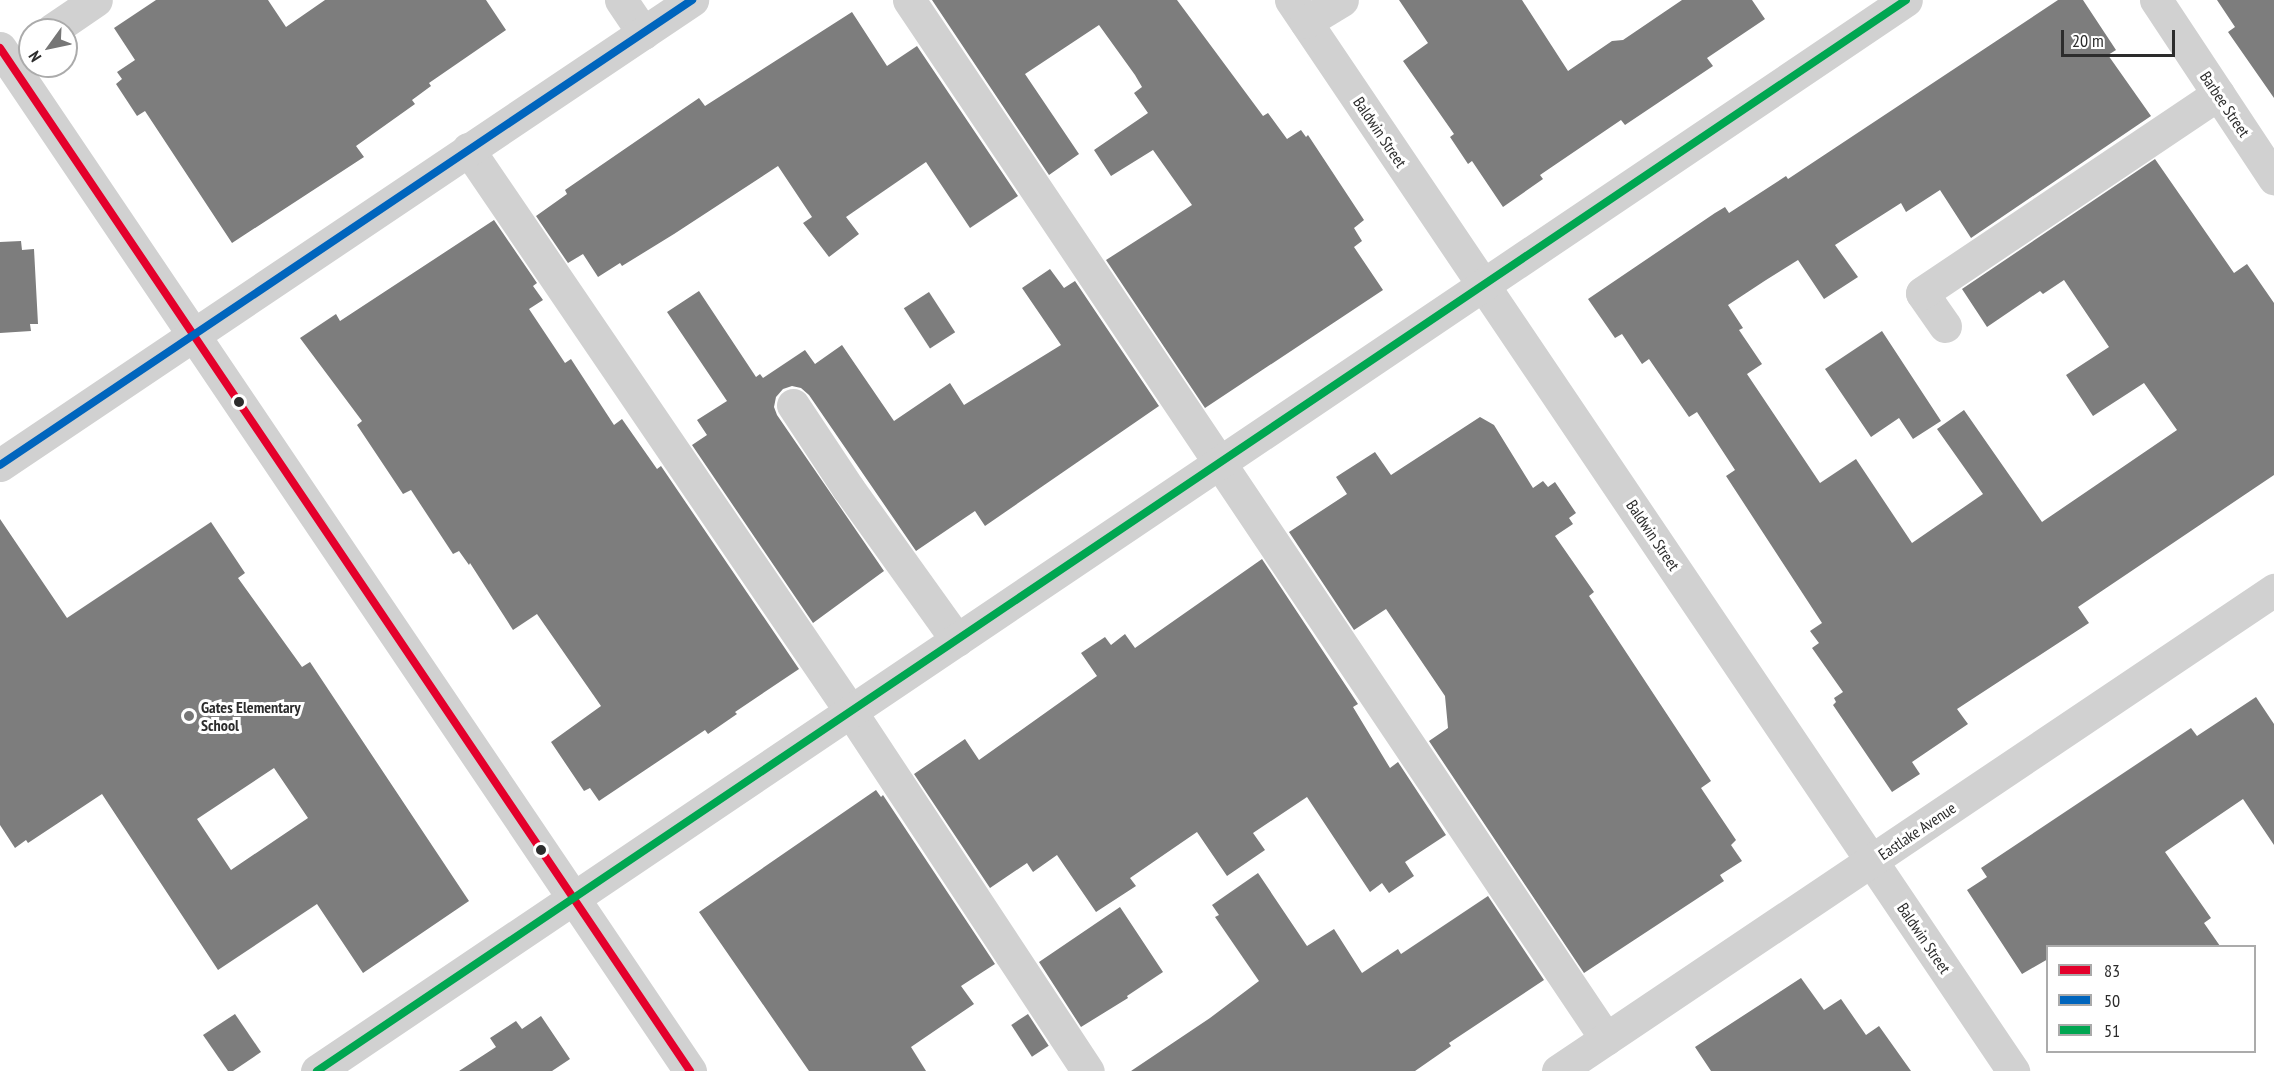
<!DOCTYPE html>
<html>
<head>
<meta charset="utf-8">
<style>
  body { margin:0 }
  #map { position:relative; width:2274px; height:1071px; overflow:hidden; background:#fff; font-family:"PT Sans Narrow",sans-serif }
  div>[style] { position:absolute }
  .building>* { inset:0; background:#7d7d7d; transform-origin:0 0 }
  .minor>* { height:33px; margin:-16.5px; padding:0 16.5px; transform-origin:16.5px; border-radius:16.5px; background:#d1d1d1 }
  .bus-1>* { height:8px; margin:-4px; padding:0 4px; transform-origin:4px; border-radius:4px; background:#e4002b }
  .bus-2>* { height:8px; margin:-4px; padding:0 4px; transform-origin:4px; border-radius:4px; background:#0065bd }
  .bus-3>* { height:8px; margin:-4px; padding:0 4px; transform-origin:4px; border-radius:4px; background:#00a651 }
  .dots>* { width:16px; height:16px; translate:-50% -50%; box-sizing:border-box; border:3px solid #fff; border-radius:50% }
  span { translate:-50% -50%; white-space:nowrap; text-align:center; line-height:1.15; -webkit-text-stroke:6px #fff; paint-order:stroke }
  .street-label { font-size:16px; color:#2c2c2c }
  .poi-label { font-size:16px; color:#2c2c2c; font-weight:700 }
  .left { translate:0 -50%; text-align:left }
  .legend { position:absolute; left:2046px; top:945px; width:210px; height:108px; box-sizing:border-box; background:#fff; border:2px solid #ababab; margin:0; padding:8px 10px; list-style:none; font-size:18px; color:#2c2c2c }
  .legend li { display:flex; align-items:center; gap:12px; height:30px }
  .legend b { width:30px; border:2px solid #ababab }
  .north { position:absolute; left:18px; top:18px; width:60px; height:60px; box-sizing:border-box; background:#fff; border:2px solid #ababab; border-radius:50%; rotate:237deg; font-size:16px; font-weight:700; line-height:24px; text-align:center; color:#2c2c2c }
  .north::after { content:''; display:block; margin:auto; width:21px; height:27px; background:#767676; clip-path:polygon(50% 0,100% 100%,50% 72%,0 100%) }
  .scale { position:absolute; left:2061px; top:30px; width:114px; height:27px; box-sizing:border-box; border:3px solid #2c2c2c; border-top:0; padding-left:8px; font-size:18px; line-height:21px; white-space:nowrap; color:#2c2c2c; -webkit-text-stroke:4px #fff; paint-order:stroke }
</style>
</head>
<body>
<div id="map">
  <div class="building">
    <div style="clip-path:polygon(156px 0,268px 0,286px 27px,325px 0,486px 0,506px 30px,429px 83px,431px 86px,412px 100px,415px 104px,356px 146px,364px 157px,232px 243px,145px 111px,137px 116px,116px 84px,122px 79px,117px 72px,135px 60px,114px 28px)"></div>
    <div style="clip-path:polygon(932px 0,1177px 0,1263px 116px,1268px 113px,1287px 139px,1301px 130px,1306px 137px,1308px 135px,1364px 220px,1354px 228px,1362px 241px,1354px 247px,1383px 290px,1205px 408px,1106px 260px,1192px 205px,1153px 150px,1111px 176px,1094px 150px,1148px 113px,1134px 93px,1142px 87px,1135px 75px,1099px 25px,1025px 74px,1079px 154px,1049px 175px)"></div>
    <div style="clip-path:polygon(1399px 0,1522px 0,1568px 71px,1612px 41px,1623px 40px,1682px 0,1752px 0,1765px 19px,1707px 58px,1713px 66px,1625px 125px,1621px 120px,1540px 175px,1543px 179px,1503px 207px,1472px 161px,1468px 164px,1450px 137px,1454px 134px,1403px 61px,1428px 43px)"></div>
    <div style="clip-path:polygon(2058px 0,2083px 0,2116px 50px,2108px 55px,2151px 116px,1971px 238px,1940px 190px,1906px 212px,1901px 203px,1835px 245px,1858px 277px,1824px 299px,1798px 260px,1766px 280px,1728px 305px,1743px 328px,1739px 330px,1762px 364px,1747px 374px,1820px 483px,1856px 459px,1912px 543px,1983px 494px,1937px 429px,1964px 410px,2042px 522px,2177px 430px,2144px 383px,2093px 416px,2066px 375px,2109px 347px,2064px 280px,2043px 294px,2040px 291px,1987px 327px,1962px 289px,2155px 159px,2234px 273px,2247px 264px,2274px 303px,2274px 475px,2078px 607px,2089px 623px,1957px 709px,1968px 724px,1912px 762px,1920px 774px,1892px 792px,1833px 705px,1836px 702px,1834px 698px,1843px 692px,1812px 648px,1819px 643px,1810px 631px,1822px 623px,1726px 476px,1735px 470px,1697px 412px,1689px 417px,1649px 359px,1642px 364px,1622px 334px,1615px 338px,1588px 299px,1715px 213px,1725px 207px,1729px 213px,1786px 176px,1788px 179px)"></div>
    <div style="clip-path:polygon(2217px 0,2274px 0,2274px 98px,2228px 32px,2235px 27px)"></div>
    <div style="clip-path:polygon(852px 12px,887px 66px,917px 46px,1018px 196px,970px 228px,926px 162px,846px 217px,859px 234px,829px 257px,803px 223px,812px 217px,778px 166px,674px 234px,622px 266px,620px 263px,598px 277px,583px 254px,568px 263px,536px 216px,567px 194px,565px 190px,699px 98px,705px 106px)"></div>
    <div style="clip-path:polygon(494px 220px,537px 283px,533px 286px,543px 300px,529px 309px,565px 363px,571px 359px,614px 425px,622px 419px,657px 469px,661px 466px,799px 669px,735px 712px,737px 714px,708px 734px,705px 730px,599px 801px,590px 788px,584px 791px,551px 742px,601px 706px,537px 614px,513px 630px,470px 563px,469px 565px,459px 551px,453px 554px,411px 490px,403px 494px,357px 425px,362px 421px,300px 338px,336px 314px,340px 321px)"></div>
    <div style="clip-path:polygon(21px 241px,22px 250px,34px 249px,38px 324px,30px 324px,31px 331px,0 333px,0 242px)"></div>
    <div style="clip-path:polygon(1050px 269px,1064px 288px,1075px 281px,1159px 406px,985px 526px,975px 511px,916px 551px,809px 395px,801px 388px,792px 386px,783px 389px,776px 397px,774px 407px,777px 415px,884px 571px,813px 623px,692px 445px,707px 435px,697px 420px,727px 401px,667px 312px,699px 291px,756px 377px,760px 374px,763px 378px,805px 350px,815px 364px,842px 345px,894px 421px,950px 383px,964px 405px,1061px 345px,1022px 288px)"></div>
    <div style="left:929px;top:292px;width:48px;height:30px;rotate:57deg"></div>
    <div style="clip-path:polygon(1882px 331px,1941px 421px,1913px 439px,1899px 418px,1871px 437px,1825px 369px)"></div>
    <div style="clip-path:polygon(1480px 417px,1494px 425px,1533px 488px,1543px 481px,1548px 487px,1555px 482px,1576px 513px,1569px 518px,1573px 524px,1555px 536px,1594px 592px,1589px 596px,1711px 781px,1701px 788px,1736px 840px,1731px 845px,1742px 861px,1720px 875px,1724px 881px,1584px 973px,1429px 741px,1448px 728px,1445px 696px,1386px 609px,1354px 630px,1289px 532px,1347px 494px,1336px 477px,1375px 452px,1391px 475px)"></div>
    <div style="clip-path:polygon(evenodd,0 519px,67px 618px,211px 522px,245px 573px,238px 578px,302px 667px,310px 662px,469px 901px,363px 973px,317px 904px,218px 970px,102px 794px,28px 843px,26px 840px,15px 848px,0 825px,0 519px,274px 768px,308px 818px,231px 870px,197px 819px,274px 768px)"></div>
    <div style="clip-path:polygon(1262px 559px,1358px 704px,1353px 707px,1390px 768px,1398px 762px,1446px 835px,1405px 862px,1414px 876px,1389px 893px,1382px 883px,1370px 892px,1307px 797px,1253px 833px,1265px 850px,1227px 876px,1197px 832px,1130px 878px,1136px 886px,1096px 912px,1057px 855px,1033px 872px,1027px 863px,990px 888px,914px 774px,965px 739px,979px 760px,1097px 676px,1081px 653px,1105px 637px,1111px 645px,1125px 634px,1135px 648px)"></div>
    <div style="clip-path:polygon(2256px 697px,2274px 724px,2274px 845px,2243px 799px,2165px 852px,2211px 918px,2204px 923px,2220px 946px,2048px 946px,2048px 959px,2022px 974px,1967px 890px,1987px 877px,1981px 868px,2191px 728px,2197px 736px)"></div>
    <div style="clip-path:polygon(876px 790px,881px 797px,883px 795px,995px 964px,961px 986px,974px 1004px,911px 1047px,926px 1071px,809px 1071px,699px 912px)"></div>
    <div style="clip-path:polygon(1258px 873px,1307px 946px,1334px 929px,1362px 973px,1398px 949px,1401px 954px,1488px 896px,1544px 980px,1449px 1043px,1451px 1046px,1415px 1071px,1131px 1071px,1210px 1018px,1259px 981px,1215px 917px,1219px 915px,1212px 905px)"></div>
    <div style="clip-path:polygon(1120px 907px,1163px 972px,1127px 996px,1128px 998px,1081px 1027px,1039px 962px)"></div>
    <div style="clip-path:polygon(1801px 978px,1824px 1010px,1841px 999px,1866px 1035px,1879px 1026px,1911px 1071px,1711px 1071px,1695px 1047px)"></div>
    <div style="clip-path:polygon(235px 1014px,261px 1052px,233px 1071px,228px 1071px,203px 1035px)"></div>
    <div style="left:1028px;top:1014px;width:38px;height:20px;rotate:57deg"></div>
    <div style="clip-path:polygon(541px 1016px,570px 1059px,552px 1071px,459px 1071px,496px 1047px,490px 1038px,516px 1021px,522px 1029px)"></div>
  </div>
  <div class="minor">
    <div style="left:621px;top:0;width:40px;rotate:56deg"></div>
    <div style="left:909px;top:0;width:1251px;rotate:56.14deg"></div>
    <div style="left:1291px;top:0;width:1292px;rotate:56.01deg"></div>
    <div style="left:2156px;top:0;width:214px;rotate:56.5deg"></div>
    <div style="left:1306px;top:22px;width:42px;rotate:-31.4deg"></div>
    <div style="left:52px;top:30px;width:53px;rotate:-34.3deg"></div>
    <div style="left:0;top:48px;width:1234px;rotate:56deg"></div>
    <div style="left:468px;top:149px;width:681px;rotate:55.77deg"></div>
    <div style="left:851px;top:712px;width:430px;rotate:56.6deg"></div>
    <div style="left:1945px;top:326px;width:40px;rotate:-124.9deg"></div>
    <div style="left:1922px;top:293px;width:357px;rotate:-33.9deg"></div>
    <div style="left:793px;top:405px;width:100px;rotate:56.5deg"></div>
    <div style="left:848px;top:488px;width:187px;rotate:54.4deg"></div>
    <div style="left:0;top:465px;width:834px;rotate:-33.9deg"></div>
    <div style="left:317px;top:1071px;width:1916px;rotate:-33.98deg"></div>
    <div style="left:1558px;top:1071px;width:863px;rotate:-33.89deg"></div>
  </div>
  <div class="bus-1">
    <div style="left:0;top:48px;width:1234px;rotate:56deg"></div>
  </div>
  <div class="bus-2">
    <div style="left:0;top:465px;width:834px;rotate:-33.9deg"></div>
  </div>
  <div class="bus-3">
    <div style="left:317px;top:1071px;width:1916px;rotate:-33.98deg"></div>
  </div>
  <div class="dots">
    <div style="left:239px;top:402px;background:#2c2c2c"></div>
    <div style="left:189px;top:716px;background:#767676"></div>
    <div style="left:541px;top:850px;background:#2c2c2c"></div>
  </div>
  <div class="street-label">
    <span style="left:2225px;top:104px;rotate:56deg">Barbee Street</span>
    <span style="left:1380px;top:132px;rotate:56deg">Baldwin Street</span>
    <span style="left:1653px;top:535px;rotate:56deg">Baldwin Street</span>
    <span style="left:1917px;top:831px;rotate:-34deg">Eastlake Avenue</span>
    <span style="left:1924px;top:938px;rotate:56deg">Baldwin Street</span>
  </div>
  <div class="poi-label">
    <span class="left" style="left:201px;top:716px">Gates Elementary<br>School</span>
  </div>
  <ul class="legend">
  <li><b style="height:8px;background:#e4002b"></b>83</li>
  <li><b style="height:8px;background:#0065bd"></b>50</li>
  <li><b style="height:8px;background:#00a651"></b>51</li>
  </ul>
  <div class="north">N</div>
  <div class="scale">20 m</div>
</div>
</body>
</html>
